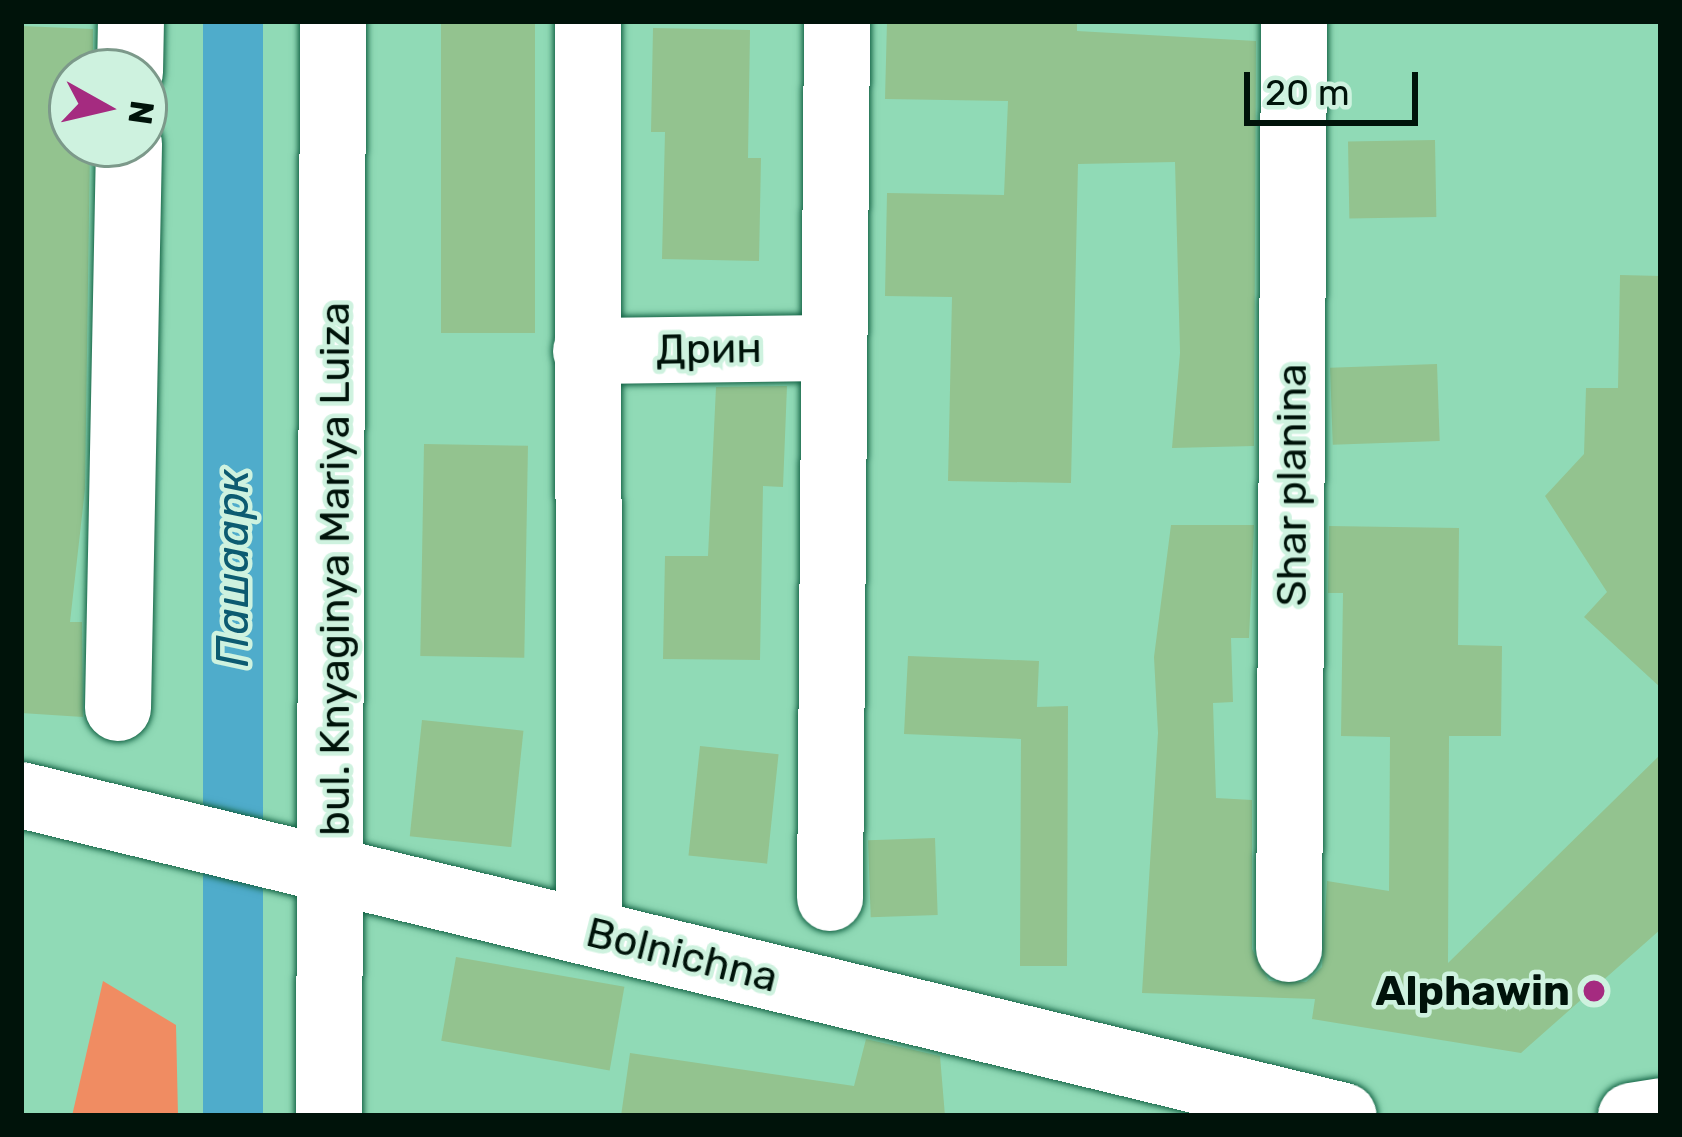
<!DOCTYPE html>
<html>
<head>
<meta charset="utf-8">
<style>
  body { margin:0 }
  #map { position:relative; width:1682px; height:1137px; overflow:hidden; background:#90dab6; font-family:Rubik,sans-serif }
  div>[style] { position:absolute }
  .green>* { inset:0; background:#f08c62 }
  .canal>* { height:60px; margin:-30px; padding:0 30px; transform-origin:30px; border-radius:30px; background:#4faccb }
  .building>* { inset:0; background:#93c38f; transform-origin:0 0 }
  .roads { filter:drop-shadow(0 0 3px #136345) drop-shadow(0 0 3px #136345) }
  .minor>* { height:66px; margin:-33px; padding:0 33px; transform-origin:33px; border-radius:33px; background:#fff }
  .dots>* { width:33px; height:33px; translate:-50% -50%; box-sizing:border-box; border:6px solid #cef2df; border-radius:50% }
  span { translate:-50% -50%; white-space:nowrap; text-align:center; line-height:1.15; -webkit-text-stroke:9px #cef2df; paint-order:stroke }
  .street-label { font-size:42px; color:#00130a }
  .poi-label { font-size:42px; color:#00130a; font-weight:700 }
  .right { translate:-100% -50%; text-align:right }
  .water-label { font-size:45px; color:#0c5b71; font-style:italic }
  .frame { position:absolute; inset:0; border:24px solid #00130a; pointer-events:none }
  .north { position:absolute; left:48px; top:48px; width:120px; height:120px; box-sizing:border-box; background:#cef2df; border:3px solid #7c998a; border-radius:50%; rotate:98deg; font-size:33px; font-weight:700; line-height:48px; text-align:center; color:#00130a }
  .north::after { content:''; display:block; margin:auto; width:42px; height:54px; background:#a52b80; clip-path:polygon(50% 0,100% 100%,50% 72%,0 100%) }
  .scale { position:absolute; left:1244px; top:72px; width:174px; height:54px; box-sizing:border-box; border:6px solid #00130a; border-top:0; padding-left:15px; font-size:36px; line-height:42px; white-space:nowrap; color:#00130a; -webkit-text-stroke:9px #cef2df; paint-order:stroke }
</style>
</head>
<body>
<div id="map">
  <div class="green">
    <div style="clip-path:polygon(103px 981px,176px 1025px,178px 1116px,72px 1116px)"></div>
  </div>
  <div class="canal">
    <div style="left:233px;top:1116px;width:1095px;rotate:-90deg"></div>
  </div>
  <div class="building">
    <div style="left:441px;top:21px;width:94px;height:312px"></div>
    <div style="clip-path:polygon(887px 21px,1077px 21px,1077px 31px,1256px 41px,1254px 446px,1172px 448px,1180px 353px,1175px 162px,1078px 164px,1071px 483px,948px 481px,952px 297px,885px 296px,887px 193px,1004px 195px,1008px 101px,885px 99px)"></div>
    <div style="clip-path:polygon(21px 26px,93px 29px,93px 72px,72px 72px,72px 144px,90px 144px,85px 489px,70px 622px,82px 622px,83px 717px,21px 713px)"></div>
    <div style="clip-path:polygon(653px 28px,750px 30px,748px 158px,761px 158px,759px 261px,662px 259px,665px 132px,651px 132px)"></div>
    <div style="left:1435px;top:140px;width:77px;height:87px;rotate:89deg"></div>
    <div style="clip-path:polygon(1620px 275px,1661px 276px,1661px 688px,1584px 617px,1607px 592px,1545px 496px,1584px 454px,1586px 388px,1618px 388px)"></div>
    <div style="left:1437px;top:364px;width:77px;height:107px;rotate:88deg"></div>
    <div style="clip-path:polygon(787px 386px,783px 487px,763px 486px,760px 660px,663px 659px,665px 556px,708px 556px,716px 387px)"></div>
    <div style="left:424px;top:444px;width:104px;height:212px;rotate:1deg"></div>
    <div style="clip-path:polygon(1171px 525px,1254px 525px,1249px 638px,1231px 638px,1233px 702px,1213px 703px,1216px 798px,1252px 800px,1252px 949px,1269px 981px,1306px 982px,1322px 967px,1327px 881px,1389px 891px,1390px 737px,1341px 736px,1343px 593px,1328px 593px,1329px 526px,1459px 528px,1458px 645px,1502px 646px,1501px 736px,1449px 736px,1448px 963px,1661px 754px,1661px 929px,1521px 1053px,1312px 1019px,1315px 999px,1142px 993px,1158px 733px,1154px 657px)"></div>
    <div style="clip-path:polygon(908px 656px,1039px 661px,1037px 707px,1068px 706px,1067px 966px,1020px 966px,1021px 739px,904px 734px)"></div>
    <div style="left:422px;top:720px;width:102px;height:117px;rotate:6deg"></div>
    <div style="left:700px;top:746px;width:79px;height:110px;rotate:6deg"></div>
    <div style="left:935px;top:838px;width:77px;height:67px;rotate:88deg"></div>
    <div style="left:456px;top:957px;width:171px;height:85px;rotate:10deg"></div>
    <div style="clip-path:polygon(866px 1039px,940px 1056px,945px 1116px,621px 1116px,630px 1053px,854px 1086px)"></div>
  </div>
  <div class="roads">
    <div class="minor">
      <div style="left:588px;top:21px;width:911px;rotate:89.94deg"></div>
      <div style="left:130px;top:72px;width:51px;rotate:-88.9deg"></div>
      <div style="left:586px;top:351px;width:247px;rotate:-0.7deg"></div>
      <div style="left:118px;top:708px;width:564px;rotate:-88.88deg"></div>
      <div style="left:21px;top:795px;width:1361px;rotate:13.64deg"></div>
      <div style="left:830px;top:898px;width:877px;rotate:-89.54deg"></div>
      <div style="left:1289px;top:949px;width:928px;rotate:-89.69deg"></div>
      <div style="left:329px;top:1116px;width:1095px;rotate:-89.79deg"></div>
      <div style="left:1631px;top:1116px;width:30px;rotate:-9deg"></div>
    </div>
  </div>
  <div class="dots">
    <div style="left:1594px;top:991px;background:#a52b80"></div>
  </div>
  <div class="street-label">
    <span style="left:709px;top:349px;rotate:-1deg">Дрин</span>
    <span style="left:1292px;top:485px;rotate:-90deg">Shar planina</span>
    <span style="left:335px;top:569px;rotate:-90deg">bul. Knyaginya Mariya Luiza</span>
    <span style="left:682px;top:955px;rotate:14deg">Bolnichna</span>
  </div>
  <div class="poi-label">
    <span class="right" style="left:1570px;top:991px">Alphawin</span>
  </div>
  <div class="water-label">
    <span style="left:233px;top:568px;rotate:-90deg">Пашаарк</span>
  </div>
  <div class="frame"></div>
  <div class="north">N</div>
  <div class="scale">20 m</div>
</div>
</body>
</html>
